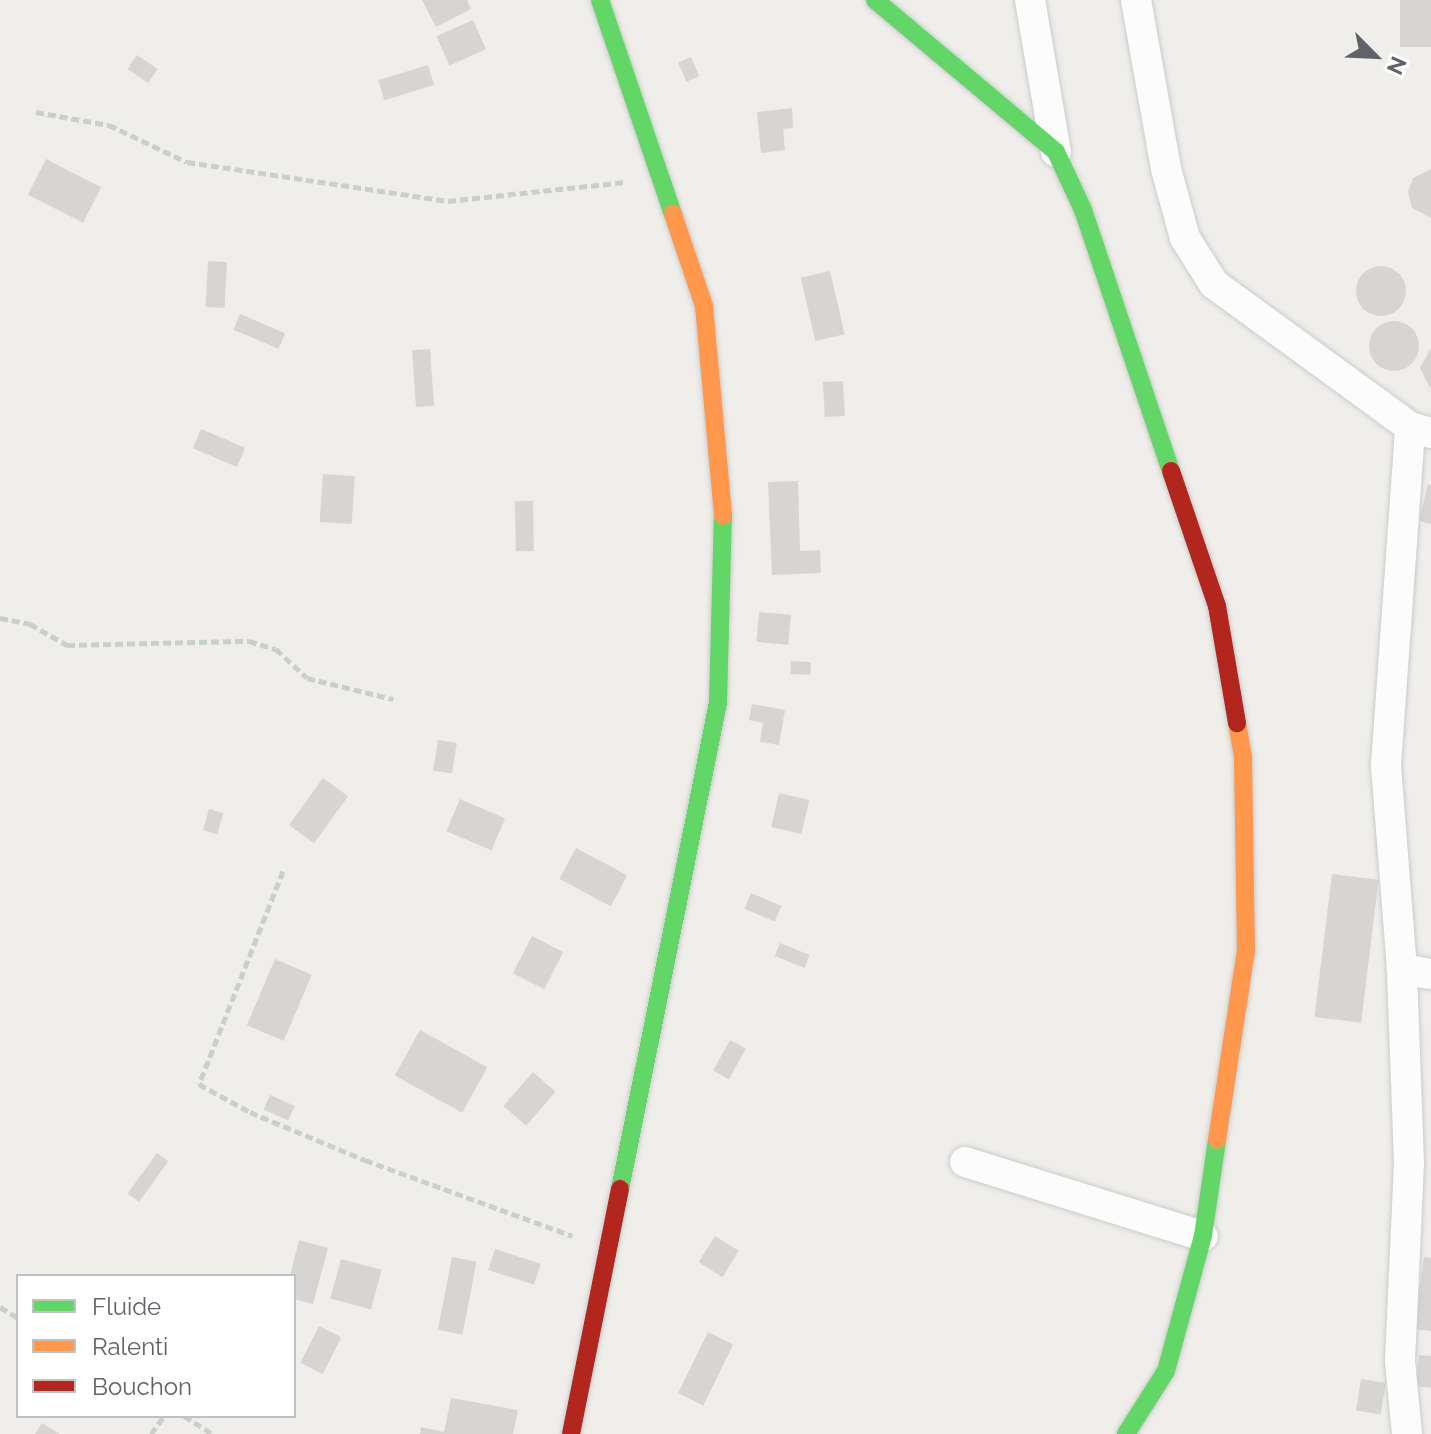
<!DOCTYPE html>
<html>
<head>
<meta charset="utf-8">
<style>
  body { margin:0 }
  #map { position:relative; width:1431px; height:1434px; overflow:hidden; background:#efeeea; font-family:Raleway,sans-serif }
  div>[style] { position:absolute }
  .building>* { inset:0; background:#d6d5d3; transform-origin:0 0 }
  .round { border-radius:50% }
  .path>* { height:5px; margin-top:-2.5px; transform-origin:0; background:repeating-linear-gradient(90deg,#cacfcc 0 8px,transparent 0 12px) }
  .roads { filter:drop-shadow(0 0 2px #cbcccc) drop-shadow(0 0 2px #cbcccc) }
  .street>* { height:30px; margin:-15px; padding:0 15px; transform-origin:15px; border-radius:15px; background:#fdfcfc }
  .fast>* { height:18px; margin:-9px; padding:0 9px; transform-origin:9px; border-radius:9px; background:#63d668 }
  .slow>* { height:18px; margin:-9px; padding:0 9px; transform-origin:9px; border-radius:9px; background:#ff974d }
  .jam>* { height:18px; margin:-9px; padding:0 9px; transform-origin:9px; border-radius:9px; background:#b3261e }
  span { translate:-50% -50%; white-space:nowrap; text-align:center; line-height:1.15; -webkit-text-stroke:6px #fff; paint-order:stroke }
  .legend { position:absolute; left:16px; top:1274px; width:280px; height:144px; box-sizing:border-box; background:#fff; border:2px solid #bfc1c3; margin:0; padding:10px 14px; list-style:none; font-size:24px; color:#5f6368 }
  .legend li { display:flex; align-items:center; gap:16px; height:40px }
  .legend b { width:40px; border:2px solid #bfc1c3 }
  .north { position:absolute; left:1335px; top:16px; width:80px; height:80px; -webkit-text-stroke:6px #fff; paint-order:stroke; rotate:114deg; font-size:22px; font-weight:700; line-height:32px; text-align:center; color:#5f6368 }
  .north::after { content:''; display:block; margin:auto; width:28px; height:36px; background:#5f6368; clip-path:polygon(50% 0,100% 100%,50% 72%,0 100%) }
</style>
</head>
<body>
<div id="map">
  <div class="building">
    <div style="clip-path:polygon(422px 0,467px 0,471px 9px,436px 27px)"></div>
    <div style="left:1400px;top:0;width:31px;height:47px"></div>
    <div style="left:473px;top:20px;width:32px;height:40px;rotate:66deg"></div>
    <div style="left:137px;top:55px;width:25px;height:17px;rotate:34deg"></div>
    <div style="left:691px;top:57px;width:21px;height:14px;rotate:67deg"></div>
    <div style="left:428px;top:65px;width:21px;height:52px;rotate:73deg"></div>
    <div style="clip-path:polygon(792px 108px,793px 128px,783px 129px,785px 150px,761px 153px,757px 112px)"></div>
    <div style="left:46px;top:159px;width:62px;height:40px;rotate:27deg"></div>
    <div style="clip-path:polygon(1431px 169px,1431px 218px,1412px 208px,1408px 192px,1413px 178px)"></div>
    <div style="left:208px;top:261px;width:19px;height:46px;rotate:3deg"></div>
    <div class="round" style="left:1356px;top:266px;width:50px;height:50px"></div>
    <div style="left:830px;top:271px;width:65px;height:30px;rotate:77deg"></div>
    <div style="left:240px;top:314px;width:49px;height:17px;rotate:23deg"></div>
    <div class="round" style="left:1369px;top:321px;width:50px;height:50px"></div>
    <div style="clip-path:polygon(1431px 348px,1431px 390px,1420px 368px)"></div>
    <div style="left:430px;top:349px;width:57px;height:18px;rotate:86deg"></div>
    <div style="left:843px;top:381px;width:35px;height:20px;rotate:87deg"></div>
    <div style="left:201px;top:429px;width:48px;height:21px;rotate:23deg"></div>
    <div style="left:323px;top:474px;width:32px;height:48px;rotate:4deg"></div>
    <div style="clip-path:polygon(798px 481px,800px 551px,820px 550px,821px 573px,772px 575px,768px 482px)"></div>
    <div style="clip-path:polygon(1428px 484px,1431px 485px,1431px 524px,1419px 521px)"></div>
    <div style="left:533px;top:501px;width:50px;height:18px;rotate:89deg"></div>
    <div style="left:759px;top:612px;width:32px;height:30px;rotate:5deg"></div>
    <div style="left:791px;top:661px;width:20px;height:13px;rotate:3deg"></div>
    <div style="clip-path:polygon(752px 704px,785px 710px,779px 745px,760px 742px,763px 723px,749px 720px)"></div>
    <div style="left:438px;top:740px;width:19px;height:31px;rotate:9deg"></div>
    <div style="left:323px;top:778px;width:31px;height:58px;rotate:36deg"></div>
    <div style="left:779px;top:793px;width:31px;height:35px;rotate:13deg"></div>
    <div style="left:460px;top:799px;width:49px;height:35px;rotate:23deg"></div>
    <div style="left:209px;top:809px;width:15px;height:22px;rotate:16deg"></div>
    <div style="left:576px;top:848px;width:58px;height:35px;rotate:28deg"></div>
    <div style="left:1332px;top:874px;width:47px;height:144px;rotate:7deg"></div>
    <div style="left:751px;top:893px;width:33px;height:17px;rotate:23deg"></div>
    <div style="left:532px;top:936px;width:35px;height:42px;rotate:27deg"></div>
    <div style="left:780px;top:943px;width:32px;height:14px;rotate:22deg"></div>
    <div style="left:275px;top:959px;width:40px;height:72px;rotate:23deg"></div>
    <div style="left:420px;top:1030px;width:77px;height:52px;rotate:29deg"></div>
    <div style="left:730px;top:1040px;width:18px;height:35px;rotate:29deg"></div>
    <div style="left:533px;top:1072px;width:30px;height:45px;rotate:41deg"></div>
    <div style="left:270px;top:1095px;width:27px;height:16px;rotate:24deg"></div>
    <div style="left:157px;top:1153px;width:14px;height:50px;rotate:36deg"></div>
    <div style="left:715px;top:1236px;width:28px;height:31px;rotate:32deg"></div>
    <div style="clip-path:polygon(299px 1240px,328px 1248px,313px 1304px,294px 1299px,294px 1276px,290px 1276px)"></div>
    <div style="left:495px;top:1249px;width:48px;height:22px;rotate:18deg"></div>
    <div style="left:452px;top:1257px;width:25px;height:74px;rotate:11deg"></div>
    <div style="clip-path:polygon(1424px 1257px,1431px 1258px,1431px 1331px,1414px 1329px)"></div>
    <div style="left:341px;top:1259px;width:42px;height:41px;rotate:15deg"></div>
    <div style="left:319px;top:1326px;width:25px;height:41px;rotate:27deg"></div>
    <div style="left:708px;top:1332px;width:28px;height:68px;rotate:26deg"></div>
    <div style="clip-path:polygon(1419px 1355px,1431px 1356px,1431px 1388px,1416px 1386px)"></div>
    <div style="left:1361px;top:1379px;width:25px;height:32px;rotate:9deg"></div>
    <div style="clip-path:polygon(451px 1398px,518px 1410px,513px 1434px,420px 1434px,421px 1427px,444px 1432px)"></div>
    <div style="clip-path:polygon(42px 1423px,60px 1434px,35px 1434px)"></div>
  </div>
  <div class="path">
    <div style="left:36px;top:112px;width:74px;rotate:10.1deg"></div>
    <div style="left:109px;top:125px;width:86px;rotate:25.4deg"></div>
    <div style="left:187px;top:162px;width:264px;rotate:8.5deg"></div>
    <div style="left:448px;top:201px;width:179px;rotate:-6.1deg"></div>
    <div style="left:0;top:618px;width:31px;rotate:11deg"></div>
    <div style="left:30px;top:624px;width:43px;rotate:29.6deg"></div>
    <div style="left:67px;top:645px;width:182px;rotate:-1.3deg"></div>
    <div style="left:249px;top:641px;width:28px;rotate:17deg"></div>
    <div style="left:276px;top:649px;width:42px;rotate:43.1deg"></div>
    <div style="left:307px;top:678px;width:89px;rotate:13.7deg"></div>
    <div style="left:283px;top:871px;width:229px;rotate:111.5deg"></div>
    <div style="left:199px;top:1084px;width:58px;rotate:28.8deg"></div>
    <div style="left:250px;top:1112px;width:125px;rotate:22.7deg"></div>
    <div style="left:365px;top:1160px;width:221px;rotate:20.1deg"></div>
    <div style="left:0;top:1307px;width:21px;rotate:31deg"></div>
    <div style="left:184px;top:1416px;width:34px;rotate:32deg"></div>
    <div style="left:151px;top:1434px;width:22px;rotate:-54deg"></div>
  </div>
  <div class="roads">
    <div class="street">
      <div style="left:1030px;top:0;width:154px;rotate:80.3deg"></div>
      <div style="left:1136px;top:0;width:172px;rotate:79.9deg"></div>
      <div style="left:1166px;top:169px;width:72px;rotate:74.6deg"></div>
      <div style="left:1185px;top:238px;width:54px;rotate:57.8deg"></div>
      <div style="left:1214px;top:284px;width:243px;rotate:36.1deg"></div>
      <div style="left:1410px;top:427px;width:22px;rotate:16deg"></div>
      <div style="left:1402px;top:969px;width:29px;rotate:10deg"></div>
      <div style="left:965px;top:1162px;width:249px;rotate:17.3deg"></div>
      <div style="left:1407px;top:1434px;width:73px;rotate:-95.5deg"></div>
      <div style="left:1400px;top:1361px;width:198px;rotate:-87.4deg"></div>
      <div style="left:1409px;top:1163px;width:194px;rotate:-92.1deg"></div>
      <div style="left:1402px;top:969px;width:205px;rotate:-94.5deg"></div>
      <div style="left:1386px;top:765px;width:339px;rotate:-85.9deg"></div>
    </div>
    <div class="fast">
      <div style="left:600px;top:0;width:226px;rotate:71.2deg"></div>
      <div style="left:875px;top:0;width:236px;rotate:40deg"></div>
      <div style="left:1056px;top:152px;width:64px;rotate:65deg"></div>
      <div style="left:1083px;top:210px;width:275px;rotate:71.4deg"></div>
      <div style="left:620px;top:1189px;width:496px;rotate:-78.6deg"></div>
      <div style="left:718px;top:703px;width:187px;rotate:-88.5deg"></div>
      <div style="left:1126px;top:1434px;width:75px;rotate:-57.6deg"></div>
      <div style="left:1166px;top:1371px;width:140px;rotate:-74.7deg"></div>
      <div style="left:1203px;top:1236px;width:97px;rotate:-81.7deg"></div>
    </div>
    <div class="slow">
      <div style="left:673px;top:214px;width:97px;rotate:71.4deg"></div>
      <div style="left:704px;top:306px;width:211px;rotate:84.8deg"></div>
      <div style="left:1217px;top:1140px;width:192px;rotate:-81.3deg"></div>
      <div style="left:1246px;top:950px;width:193px;rotate:-90.9deg"></div>
      <div style="left:1243px;top:757px;width:35px;rotate:-100deg"></div>
    </div>
    <div class="jam">
      <div style="left:1171px;top:471px;width:143px;rotate:71.2deg"></div>
      <div style="left:1217px;top:606px;width:119px;rotate:80.3deg"></div>
      <div style="left:571px;top:1434px;width:250px;rotate:-78.7deg"></div>
    </div>
  </div>
  <ul class="legend">
  <li><b style="height:10px;background:#63d668"></b>Fluide</li>
  <li><b style="height:10px;background:#ff974d"></b>Ralenti</li>
  <li><b style="height:10px;background:#b3261e"></b>Bouchon</li>
  </ul>
  <div class="north">N</div>
</div>
</body>
</html>
